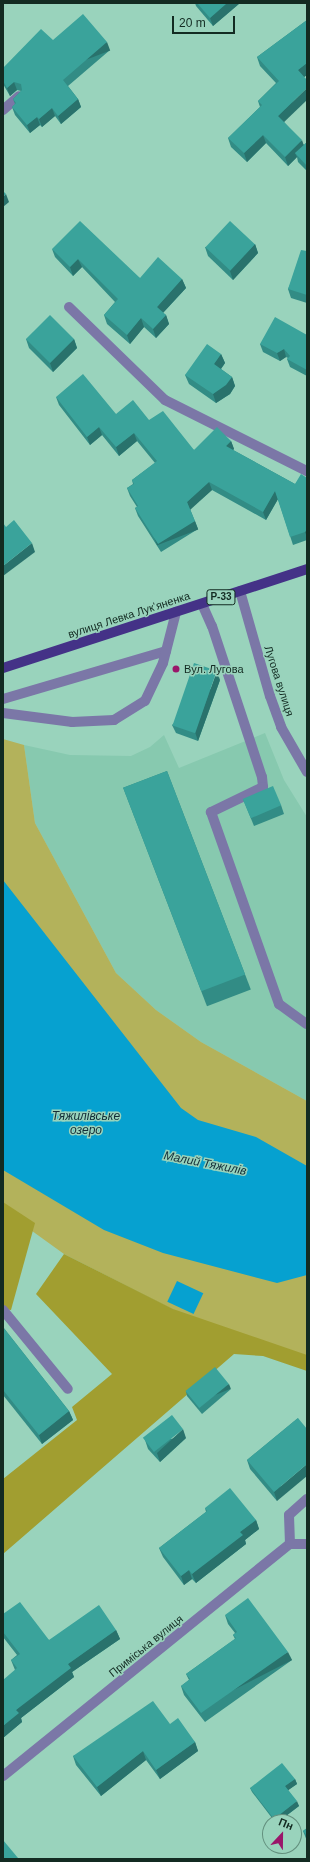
<!DOCTYPE html>
<html>
<head>
<meta charset="utf-8">
<style>
  body { margin:0 }
  #map { position:relative; width:310px; height:1862px; overflow:hidden; background:#99d3bc; font-family:Arial,sans-serif }
  div>[style] { position:absolute }
  .built>* { inset:0; background:#87c9af }
  .green>* { inset:0; background:#b3b25b }
  .forest>* { inset:0; background:#a19e30 }
  .water>* { inset:0; background:#06a1d0; transform-origin:0 0 }
  .minor>* { height:10px; margin:-5px; padding:0 5px; transform-origin:5px; border-radius:5px; background:#7b77a7 }
  .major>* { height:10px; margin:-5px; padding:0 5px; transform-origin:5px; border-radius:5px; background:#443287 }
  .wall>* { inset:0; background:#328c85; transform-origin:0 0 }
  .shaded-wall>* { inset:0; background:#29726c; transform-origin:0 0 }
  .building>* { inset:0; background:#3aa39b; transform-origin:0 0 }
  .dots>* { width:11px; height:11px; translate:-50% -50%; box-sizing:border-box; border:2px solid #99d3bc; border-radius:50% }
  span { translate:-50% -50%; white-space:nowrap; text-align:center; line-height:1.15; -webkit-text-stroke:3px #99d3bc; paint-order:stroke }
  .shield-label span { padding:1px 3px; background:#99d3bc; border:1px solid; border-radius:3px; -webkit-text-stroke-width:0 }
  .shield-label { font-size:10px; color:#132b22; font-weight:700 }
  .street-label { font-size:11px; color:#132b22 }
  .poi-label { font-size:11px; color:#132b22 }
  .left { translate:0 -50%; text-align:left }
  .water-label { font-size:12px; color:#132d38; font-style:italic }
  .frame { position:absolute; inset:0; border:4px solid #132b22; pointer-events:none }
  .north { position:absolute; left:262px; top:1814px; width:40px; height:40px; box-sizing:border-box; background:#99d3bc; border:1px solid #63907e; border-radius:50%; rotate:22deg; font-size:11px; font-weight:700; line-height:16px; text-align:center; color:#132b22 }
  .north::after { content:''; display:block; margin:auto; width:14px; height:18px; background:#9a166a; clip-path:polygon(50% 0,100% 100%,50% 72%,0 100%) }
  .scale { position:absolute; left:172px; top:16px; width:63px; height:18px; box-sizing:border-box; border:2px solid #132b22; border-top:0; padding-left:5px; font-size:12px; line-height:14px; white-space:nowrap; color:#132b22; -webkit-text-stroke:3px #99d3bc; paint-order:stroke }
</style>
</head>
<body>
<div id="map">
  <div class="built">
    <div style="clip-path:polygon(265px 733px,284px 780px,307px 817px,307px 1101px,201px 1042px,156px 1010px,116px 973px,35px 823px,24px 745px,70px 755px,131px 756px,150px 747px,164px 735px,179px 768px)"></div>
  </div>
  <div class="green">
    <div style="clip-path:polygon(3px 739px,24px 745px,35px 823px,116px 973px,156px 1010px,201px 1042px,307px 1101px,307px 1366px,172px 1309px,64px 1254px,3px 1210px)"></div>
  </div>
  <div class="forest">
    <div style="clip-path:polygon(3px 1202px,35px 1223px,11px 1310px,3px 1309px)"></div>
    <div style="clip-path:polygon(64px 1254px,173px 1309px,307px 1355px,307px 1371px,263px 1356px,234px 1354px,3px 1554px,3px 1479px,77px 1420px,72px 1407px,112px 1374px,36px 1294px)"></div>
  </div>
  <div class="water">
    <div style="clip-path:polygon(3px 880px,181px 1108px,198px 1120px,256px 1137px,307px 1166px,307px 1275px,277px 1283px,163px 1253px,104px 1230px,3px 1170px)"></div>
    <div style="left:177px;top:1281px;width:29px;height:23px;rotate:25deg"></div>
  </div>
  <div class="minor">
    <div style="left:3px;top:110px;width:21px;rotate:-41deg"></div>
    <div style="left:69px;top:307px;width:134px;rotate:44.1deg"></div>
    <div style="left:165px;top:400px;width:159px;rotate:26.6deg"></div>
    <div style="left:240px;top:591px;width:109px;rotate:74.1deg"></div>
    <div style="left:270px;top:696px;width:33px;rotate:70deg"></div>
    <div style="left:281px;top:727px;width:52px;rotate:60deg"></div>
    <div style="left:202px;top:604px;width:24px;rotate:66deg"></div>
    <div style="left:212px;top:626px;width:159px;rotate:71.7deg"></div>
    <div style="left:262px;top:777px;width:10px;rotate:84deg"></div>
    <div style="left:263px;top:787px;width:58px;rotate:154.3deg"></div>
    <div style="left:211px;top:812px;width:204px;rotate:70.5deg"></div>
    <div style="left:279px;top:1004px;width:34px;rotate:36deg"></div>
    <div style="left:3px;top:699px;width:170px;rotate:-16.4deg"></div>
    <div style="left:3px;top:713px;width:70px;rotate:7.4deg"></div>
    <div style="left:72px;top:722px;width:42px;rotate:-2.7deg"></div>
    <div style="left:114px;top:720px;width:36px;rotate:-32deg"></div>
    <div style="left:145px;top:701px;width:42px;rotate:-64.7deg"></div>
    <div style="left:163px;top:663px;width:53px;rotate:-75.7deg"></div>
    <div style="left:3px;top:1310px;width:102px;rotate:50.6deg"></div>
    <div style="left:290px;top:1544px;width:29px;rotate:-92deg"></div>
    <div style="left:289px;top:1515px;width:24px;rotate:-42deg"></div>
    <div style="left:3px;top:1776px;width:369px;rotate:-39deg"></div>
    <div style="left:290px;top:1544px;width:17px"></div>
  </div>
  <div class="major">
    <div style="left:3px;top:668px;width:320px;rotate:-18deg"></div>
  </div>
  <div class="wall">
    <div style="clip-path:polygon(195px 3px,240px 3px,213px 26px,196px 6px)"></div>
    <div style="clip-path:polygon(307px 20px,307px 75px,304px 77px,284px 122px,304px 145px,307px 142px,307px 171px,298px 162px,297px 157px,288px 166px,266px 143px,247px 162px,231px 147px,228px 138px,260px 107px,258px 101px,276px 83px,260px 66px,257px 57px)"></div>
    <div style="clip-path:polygon(53px 40px,110px 50px,68px 86px,78px 99px,81px 107px,61px 124px,55px 116px,42px 127px,40px 125px,30px 133px,15px 115px,12px 107px,15px 104px,13px 99px,21px 91px,17px 90px,10px 96px,3px 84px,3px 68px)"></div>
    <div style="clip-path:polygon(255px 244px,258px 253px,233px 280px,208px 256px,205px 247px)"></div>
    <div style="clip-path:polygon(52px 249px,140px 278px,182px 279px,186px 288px,163px 313px,166px 315px,169px 324px,156px 338px,144px 327px,130px 344px,107px 324px,104px 315px,115px 302px,82px 267px,73px 276px,55px 257px)"></div>
    <div style="clip-path:polygon(307px 251px,307px 303px,291px 298px,288px 289px)"></div>
    <div style="clip-path:polygon(307px 335px,307px 376px,290px 367px,287px 359px,288px 358px,286px 357px,280px 361px,263px 352px,260px 344px)"></div>
    <div style="clip-path:polygon(26px 339px,74px 339px,77px 348px,53px 372px,29px 348px)"></div>
    <div style="clip-path:polygon(221px 354px,225px 363px,221px 369px,232px 377px,235px 386px,230px 394px,216px 403px,189px 384px,185px 375px)"></div>
    <div style="clip-path:polygon(56px 397px,116px 414px,149px 420px,194px 450px,231px 441px,234px 449px,233px 450px,295px 484px,307px 478px,307px 540px,293px 545px,278px 499px,266px 520px,212px 490px,190px 509px,198px 529px,161px 552px,138px 516px,135px 508px,137px 507px,130px 496px,127px 488px,133px 484px,132px 480px,155px 463px,137px 441px,119px 456px,102px 435px,90px 445px,59px 405px)"></div>
    <div style="clip-path:polygon(220px 680px,198px 741px,176px 733px,172px 725px)"></div>
    <div style="left:167px;top:771px;width:234px;height:47px;rotate:69deg"></div>
    <div style="clip-path:polygon(243px 799px,281px 805px,284px 814px,254px 826px)"></div>
    <div style="clip-path:polygon(3px 1327px,69px 1411px,73px 1420px,42px 1444px,3px 1395px)"></div>
    <div style="clip-path:polygon(231px 1389px,202px 1414px,187px 1396px,186px 1392px)"></div>
    <div style="clip-path:polygon(298px 1418px,277px 1501px,250px 1469px,247px 1460px)"></div>
    <div style="clip-path:polygon(186px 1438px,160px 1462px,148px 1449px,145px 1440px)"></div>
    <div style="clip-path:polygon(205px 1508px,256px 1520px,259px 1529px,245px 1540px,246px 1544px,196px 1583px,192px 1579px,184px 1585px,163px 1557px,159px 1548px,206px 1512px)"></div>
    <div style="clip-path:polygon(3px 1614px,49px 1640px,116px 1630px,120px 1639px,72px 1672px,74px 1677px,21px 1718px,22px 1722px,3px 1738px,15px 1670px,11px 1660px,17px 1655px,3px 1637px)"></div>
    <div style="clip-path:polygon(225px 1615px,292px 1660px,205px 1722px,184px 1695px,181px 1686px,189px 1680px,186px 1674px,235px 1639px,233px 1635px,235px 1633px,228px 1624px)"></div>
    <div style="clip-path:polygon(170px 1724px,195px 1742px,198px 1751px,160px 1779px,146px 1760px,101px 1796px,76px 1765px,73px 1756px)"></div>
    <div style="clip-path:polygon(295px 1779px,297px 1784px,288px 1790px,299px 1806px,278px 1822px,275px 1822px,252px 1792px,250px 1788px)"></div>
    <div style="clip-path:polygon(307px 1828px,307px 1841px,303px 1831px)"></div>
  </div>
  <div class="shaded-wall">
    <div style="clip-path:polygon(227px 3px,240px 3px,213px 26px,210px 18px)"></div>
    <div style="left:107px;top:42px;width:9px;height:58px;rotate:69deg"></div>
    <div style="clip-path:polygon(307px 63px,307px 75px,301px 79px,298px 70px)"></div>
    <div style="clip-path:polygon(14px 82px,17px 90px,10px 96px,7px 88px)"></div>
    <div style="clip-path:polygon(307px 88px,307px 100px,281px 125px,278px 116px)"></div>
    <div style="clip-path:polygon(78px 99px,81px 107px,61px 124px,58px 116px)"></div>
    <div style="clip-path:polygon(52px 108px,55px 116px,42px 127px,39px 119px)"></div>
    <div style="clip-path:polygon(37px 117px,40px 125px,30px 133px,27px 125px)"></div>
    <div style="clip-path:polygon(263px 135px,266px 143px,247px 162px,244px 153px)"></div>
    <div style="clip-path:polygon(302px 140px,305px 149px,295px 153px,297px 157px,288px 166px,285px 157px)"></div>
    <div style="clip-path:polygon(6px 194px,9px 202px,3px 207px,3px 197px)"></div>
    <div style="clip-path:polygon(255px 244px,258px 253px,233px 280px,230px 271px)"></div>
    <div style="clip-path:polygon(78px 259px,82px 267px,73px 276px,70px 267px)"></div>
    <div style="clip-path:polygon(182px 279px,186px 288px,160px 316px,157px 307px)"></div>
    <div style="clip-path:polygon(166px 315px,169px 324px,156px 338px,153px 329px)"></div>
    <div style="clip-path:polygon(141px 318px,144px 327px,130px 344px,127px 335px)"></div>
    <div style="clip-path:polygon(74px 339px,77px 348px,53px 372px,50px 363px)"></div>
    <div style="clip-path:polygon(284px 349px,286px 357px,280px 361px,277px 353px)"></div>
    <div style="clip-path:polygon(221px 354px,225px 363px,218px 373px,214px 364px)"></div>
    <div style="clip-path:polygon(232px 377px,235px 386px,230px 394px,216px 403px,213px 394px)"></div>
    <div style="clip-path:polygon(99px 427px,102px 435px,90px 445px,87px 437px)"></div>
    <div style="clip-path:polygon(134px 433px,137px 441px,119px 456px,116px 447px)"></div>
    <div style="clip-path:polygon(231px 441px,234px 449px,229px 454px,226px 446px)"></div>
    <div style="clip-path:polygon(209px 482px,212px 490px,190px 510px,187px 502px)"></div>
    <div style="clip-path:polygon(275px 491px,278px 499px,266px 520px,263px 512px)"></div>
    <div style="left:195px;top:521px;width:9px;height:44px;rotate:69deg"></div>
    <div style="clip-path:polygon(307px 529px,307px 537px,305px 532px)"></div>
    <div style="clip-path:polygon(32px 543px,35px 552px,3px 576px,3px 566px)"></div>
    <div style="clip-path:polygon(217px 671px,220px 680px,198px 741px,195px 732px)"></div>
    <div style="left:229px;top:1384px;width:5px;height:38px;rotate:68deg"></div>
    <div style="clip-path:polygon(69px 1411px,73px 1420px,42px 1444px,39px 1435px)"></div>
    <div style="clip-path:polygon(183px 1429px,186px 1438px,160px 1462px,157px 1453px)"></div>
    <div style="clip-path:polygon(307px 1464px,307px 1476px,277px 1501px,274px 1492px)"></div>
    <div style="clip-path:polygon(256px 1520px,259px 1529px,245px 1540px,246px 1544px,196px 1583px,192px 1574px,240px 1532px)"></div>
    <div style="clip-path:polygon(189px 1570px,192px 1579px,184px 1585px,181px 1576px)"></div>
    <div style="clip-path:polygon(116px 1630px,120px 1639px,72px 1672px,74px 1677px,21px 1718px,22px 1722px,3px 1738px,3px 1726px,16px 1710px,68px 1664px)"></div>
    <div style="left:288px;top:1652px;width:9px;height:106px;rotate:63deg"></div>
    <div style="clip-path:polygon(195px 1742px,198px 1751px,160px 1779px,156px 1770px)"></div>
    <div style="clip-path:polygon(143px 1751px,146px 1760px,101px 1796px,97px 1787px)"></div>
    <div style="clip-path:polygon(295px 1779px,297px 1784px,287px 1791px,285px 1786px)"></div>
    <div style="clip-path:polygon(297px 1801px,299px 1806px,278px 1822px,275px 1822px,274px 1819px)"></div>
  </div>
  <div class="building">
    <div style="clip-path:polygon(197px 3px,227px 3px,210px 18px)"></div>
    <div style="clip-path:polygon(83px 14px,107px 42px,63px 80px,78px 99px,58px 116px,52px 108px,39px 119px,37px 117px,27px 125px,12px 107px,16px 103px,13px 99px,22px 90px,21px 84px,14px 82px,7px 88px,3px 81px,3px 68px,41px 29px,53px 40px)"></div>
    <div style="clip-path:polygon(307px 20px,307px 63px,298px 70px,307px 80px,307px 88px,278px 116px,302px 140px,285px 157px,263px 135px,244px 153px,228px 138px,262px 105px,258px 101px,279px 81px,257px 57px)"></div>
    <div style="clip-path:polygon(307px 142px,307px 166px,295px 153px)"></div>
    <div style="clip-path:polygon(3px 191px,6px 194px,3px 197px)"></div>
    <div style="clip-path:polygon(80px 221px,140px 278px,158px 257px,182px 279px,157px 307px,166px 315px,153px 329px,141px 318px,127px 335px,104px 315px,118px 299px,78px 259px,70px 267px,52px 249px)"></div>
    <div style="left:230px;top:221px;width:34px;height:36px;rotate:43deg"></div>
    <div style="clip-path:polygon(301px 250px,307px 251px,307px 295px,288px 289px)"></div>
    <div style="left:50px;top:315px;width:34px;height:34px;rotate:45deg"></div>
    <div style="clip-path:polygon(275px 317px,307px 335px,307px 370px,287px 359px,290px 356px,284px 349px,277px 353px,260px 344px)"></div>
    <div style="clip-path:polygon(207px 344px,221px 354px,214px 364px,232px 377px,226px 385px,213px 394px,185px 375px)"></div>
    <div style="clip-path:polygon(83px 374px,116px 414px,133px 400px,149px 420px,163px 411px,194px 450px,217px 427px,231px 441px,226px 446px,295px 484px,301px 474px,307px 478px,307px 529px,305px 532px,290px 537px,275px 491px,263px 512px,209px 482px,187px 502px,195px 521px,158px 544px,135px 508px,138px 506px,127px 488px,134px 484px,132px 480px,157px 461px,134px 433px,116px 447px,99px 427px,87px 437px,56px 397px)"></div>
    <div style="clip-path:polygon(14px 520px,32px 543px,3px 566px,3px 523px,6px 527px)"></div>
    <div style="left:194px;top:663px;width:24px;height:66px;rotate:19deg"></div>
    <div style="left:167px;top:771px;width:218px;height:47px;rotate:69deg"></div>
    <div style="left:273px;top:786px;width:21px;height:33px;rotate:67deg"></div>
    <div style="clip-path:polygon(3px 1327px,69px 1411px,39px 1435px,3px 1390px)"></div>
    <div style="left:215px;top:1367px;width:22px;height:38px;rotate:51deg"></div>
    <div style="left:172px;top:1415px;width:18px;height:37px;rotate:52deg"></div>
    <div style="clip-path:polygon(298px 1418px,307px 1429px,307px 1464px,274px 1492px,247px 1460px)"></div>
    <div style="clip-path:polygon(230px 1488px,256px 1520px,240px 1532px,243px 1535px,192px 1574px,189px 1570px,181px 1576px,159px 1548px,207px 1511px,205px 1508px)"></div>
    <div style="clip-path:polygon(248px 1598px,288px 1652px,201px 1713px,181px 1686px,190px 1679px,186px 1674px,236px 1638px,233px 1635px,237px 1632px,225px 1615px)"></div>
    <div style="clip-path:polygon(20px 1602px,49px 1640px,99px 1605px,116px 1630px,68px 1664px,71px 1668px,16px 1710px,19px 1713px,3px 1726px,3px 1680px,17px 1668px,11px 1660px,20px 1654px,3px 1632px,3px 1614px)"></div>
    <div style="clip-path:polygon(153px 1701px,170px 1724px,178px 1718px,195px 1742px,156px 1770px,143px 1751px,97px 1787px,73px 1756px)"></div>
    <div style="clip-path:polygon(282px 1763px,295px 1779px,285px 1786px,297px 1801px,274px 1819px,250px 1788px)"></div>
    <div style="clip-path:polygon(307px 1828px,307px 1836px,303px 1831px)"></div>
    <div style="clip-path:polygon(3px 1840px,18px 1858px,16px 1859px,3px 1859px)"></div>
  </div>
  <div class="dots">
    <div style="left:176px;top:669px;background:#9a166a"></div>
  </div>
  <div class="shield-label">
    <span style="left:221px;top:597px">Р-33</span>
  </div>
  <div class="street-label">
    <span style="left:129px;top:615px;rotate:-18deg">вулиця Левка Лукʼяненка</span>
    <span style="left:279px;top:681px;rotate:72deg">Лугова вулиця</span>
    <span style="left:146px;top:1646px;rotate:-39deg">Приміська вулиця</span>
  </div>
  <div class="poi-label">
    <span class="left" style="left:184px;top:669px">Вул. Лугова</span>
  </div>
  <div class="water-label">
    <span style="left:86px;top:1124px">Тяжилівське<br>озеро</span>
    <span style="left:205px;top:1164px;rotate:11deg">Малий Тяжилів</span>
  </div>
  <div class="frame"></div>
  <div class="north">Пн</div>
  <div class="scale">20 m</div>
</div>
</body>
</html>
